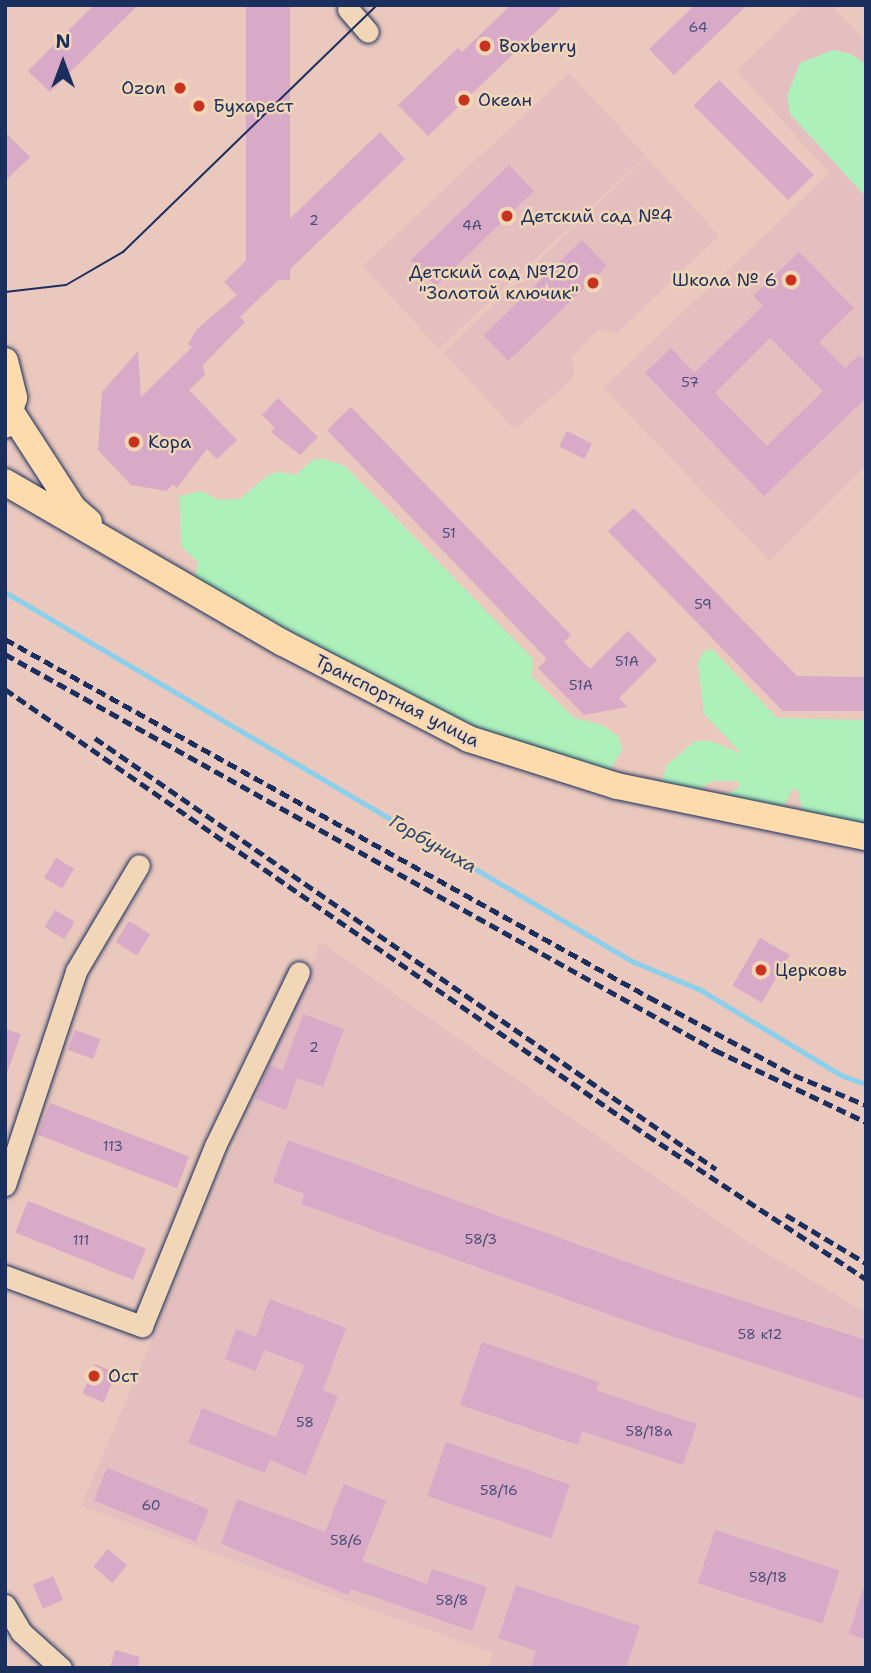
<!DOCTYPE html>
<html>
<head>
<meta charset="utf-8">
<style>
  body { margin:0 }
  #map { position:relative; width:871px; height:1673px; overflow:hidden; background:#eac8bd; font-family:"Shantell Sans",sans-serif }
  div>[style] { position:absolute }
  .built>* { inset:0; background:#e5bfc0; transform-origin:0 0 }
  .green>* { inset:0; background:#aef0ba }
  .stream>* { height:4.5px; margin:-2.25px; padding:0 2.25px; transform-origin:2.25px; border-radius:2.25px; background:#8acfec }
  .building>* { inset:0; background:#d9a9c8; transform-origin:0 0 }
  .roads { filter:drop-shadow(0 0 2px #1b2f5e) drop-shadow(0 0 2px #1b2f5e) }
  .minor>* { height:21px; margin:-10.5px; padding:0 10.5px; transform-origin:10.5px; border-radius:10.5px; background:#f1d6b8 }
  .major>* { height:26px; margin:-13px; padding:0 13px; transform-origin:13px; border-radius:13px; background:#fedbac }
  .tram>* { height:2px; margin:-1px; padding:0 1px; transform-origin:1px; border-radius:1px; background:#1b2f5e }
  .rail>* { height:4.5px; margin-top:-2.25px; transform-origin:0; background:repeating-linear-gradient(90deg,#1b2f5e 0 10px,transparent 0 15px) }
  .dots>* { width:19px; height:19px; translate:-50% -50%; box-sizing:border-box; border:4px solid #f1d6b8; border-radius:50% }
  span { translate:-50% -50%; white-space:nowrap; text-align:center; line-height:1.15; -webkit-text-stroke:5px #f1d6b8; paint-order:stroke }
  .number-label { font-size:14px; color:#4a4e78 }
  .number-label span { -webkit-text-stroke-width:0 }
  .poi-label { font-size:18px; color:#1b2f5e }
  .left { translate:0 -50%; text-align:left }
  .right { translate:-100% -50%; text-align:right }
  .street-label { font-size:18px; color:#1b2f5e }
  .water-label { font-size:19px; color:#2c4773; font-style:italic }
  .frame { position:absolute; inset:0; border:7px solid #1b2f5e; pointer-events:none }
  .north { position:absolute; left:28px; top:28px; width:70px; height:70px; -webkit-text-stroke:5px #f1d6b8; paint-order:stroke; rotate:0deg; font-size:19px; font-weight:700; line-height:28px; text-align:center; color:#1b2f5e }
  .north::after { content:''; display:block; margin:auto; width:24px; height:32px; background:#1b2f5e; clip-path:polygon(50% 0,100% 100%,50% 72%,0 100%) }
</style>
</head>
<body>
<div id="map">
  <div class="built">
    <div style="clip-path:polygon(805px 5px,831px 5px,866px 41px,866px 466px,770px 561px,603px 388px,830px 173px,736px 71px)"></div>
    <div style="left:569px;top:73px;width:113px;height:283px;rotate:47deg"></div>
    <div style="clip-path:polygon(647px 157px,719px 236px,616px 334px,598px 330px,572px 357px,574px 377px,517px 428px,512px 428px,444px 352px)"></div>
    <div style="clip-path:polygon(321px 942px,748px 1242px,866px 1313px,866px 1668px,488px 1668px,493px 1653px,81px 1506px)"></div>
  </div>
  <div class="green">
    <div style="clip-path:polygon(833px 50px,851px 54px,866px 64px,866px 197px,790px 114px,787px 96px,800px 63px)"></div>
    <div style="clip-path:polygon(324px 459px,345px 466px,533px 659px,532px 677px,574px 718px,602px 725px,618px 736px,622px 750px,610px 770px,468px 726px,201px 584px,195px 577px,198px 562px,181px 546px,180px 496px,200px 491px,219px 500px,240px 499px,267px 476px,278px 472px,296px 475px,312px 460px)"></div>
    <div style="clip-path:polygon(712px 649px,777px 718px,866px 720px,866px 830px,803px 812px,798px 791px,793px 788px,782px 810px,726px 796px,740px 786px,738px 781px,713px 781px,693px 793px,662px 781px,666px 766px,695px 741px,711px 741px,742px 754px,704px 714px,698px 663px,703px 652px)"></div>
  </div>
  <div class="stream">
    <div style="left:5px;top:592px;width:728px;rotate:30.48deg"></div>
    <div style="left:632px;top:961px;width:73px;rotate:22.7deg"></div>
    <div style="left:699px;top:989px;width:166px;rotate:31.2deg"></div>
    <div style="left:841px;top:1075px;width:27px;rotate:20deg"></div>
  </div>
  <div class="building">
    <div style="clip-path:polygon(94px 5px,138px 5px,50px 92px,28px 71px)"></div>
    <div style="left:246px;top:5px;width:44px;height:275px"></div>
    <div style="clip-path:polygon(511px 5px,564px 5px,428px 136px,398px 105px,458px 48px,462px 52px)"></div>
    <div style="clip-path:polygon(695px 5px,747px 5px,674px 75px,649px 49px)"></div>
    <div style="left:719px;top:80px;width:134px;height:36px;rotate:45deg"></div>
    <div style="clip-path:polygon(5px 132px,30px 157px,5px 181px)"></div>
    <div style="clip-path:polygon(380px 132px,405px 159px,240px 317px,245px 322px,203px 365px,205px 375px,189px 390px,237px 440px,217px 459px,207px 449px,177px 488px,173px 484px,167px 491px,131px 485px,98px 450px,102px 392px,138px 351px,141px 397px,192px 347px,188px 344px,197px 329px,237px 295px,224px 282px)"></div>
    <div style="left:509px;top:165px;width:36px;height:137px;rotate:46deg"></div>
    <div style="left:582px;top:240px;width:36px;height:137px;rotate:46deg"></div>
    <div style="clip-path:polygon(evenodd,799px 252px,854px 308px,819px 342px,845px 368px,859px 355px,866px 361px,866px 398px,764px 496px,645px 373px,671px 348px,694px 373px,763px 306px,753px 296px,799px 252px,770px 338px,823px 391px,767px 446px,715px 393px,770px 338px)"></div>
    <div style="clip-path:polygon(278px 398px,318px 437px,300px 455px,271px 432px,275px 428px,262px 415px)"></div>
    <div style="clip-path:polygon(351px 407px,571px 635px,564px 642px,590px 669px,628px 631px,657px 660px,619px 698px,628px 707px,584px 715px,538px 668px,547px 659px,327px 430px)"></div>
    <div style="left:567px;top:431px;width:28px;height:17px;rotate:27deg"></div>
    <div style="clip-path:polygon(634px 508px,797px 676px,866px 677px,866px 711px,783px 711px,608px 531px)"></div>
    <div style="left:56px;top:858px;width:21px;height:23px;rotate:31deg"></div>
    <div style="left:55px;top:910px;width:23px;height:20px;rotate:31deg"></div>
    <div style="left:129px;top:921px;width:25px;height:25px;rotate:32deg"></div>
    <div style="left:760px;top:938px;width:34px;height:55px;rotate:30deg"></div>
    <div style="clip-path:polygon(303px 1014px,344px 1029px,323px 1087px,297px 1078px,286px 1110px,256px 1099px,269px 1065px,283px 1070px)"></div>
    <div style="clip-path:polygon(5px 1029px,21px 1034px,7px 1073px,5px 1073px)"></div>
    <div style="left:75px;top:1030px;width:27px;height:21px;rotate:20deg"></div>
    <div style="left:50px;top:1103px;width:149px;height:34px;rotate:21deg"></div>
    <div style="clip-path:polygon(288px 1140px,671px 1278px,866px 1340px,866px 1400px,641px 1326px,301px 1204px,305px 1194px,273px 1182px)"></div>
    <div style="left:28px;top:1201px;width:127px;height:34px;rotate:22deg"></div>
    <div style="clip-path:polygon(270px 1299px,346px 1328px,323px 1390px,338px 1396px,306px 1475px,270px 1460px,265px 1473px,188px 1443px,202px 1408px,276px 1437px,305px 1365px,264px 1350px,256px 1371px,225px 1359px,236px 1329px,256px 1337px)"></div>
    <div style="clip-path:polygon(482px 1342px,599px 1382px,596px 1390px,697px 1424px,683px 1465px,582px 1431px,578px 1445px,460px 1405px)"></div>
    <div style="left:95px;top:1364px;width:23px;height:32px;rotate:23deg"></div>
    <div style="left:446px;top:1442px;width:131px;height:57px;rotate:19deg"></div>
    <div style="left:107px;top:1468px;width:110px;height:35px;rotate:22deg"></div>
    <div style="clip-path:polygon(344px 1484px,386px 1501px,362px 1561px,427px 1584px,432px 1569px,487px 1587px,472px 1631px,351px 1589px,348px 1595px,221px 1544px,237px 1499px,325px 1532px)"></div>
    <div style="left:715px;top:1530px;width:131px;height:56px;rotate:18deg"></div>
    <div style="left:108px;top:1549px;width:25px;height:23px;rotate:40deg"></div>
    <div style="left:53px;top:1576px;width:26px;height:22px;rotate:67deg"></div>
    <div style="clip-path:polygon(516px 1585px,640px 1626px,626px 1668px,531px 1668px,536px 1651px,498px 1638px)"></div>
    <div style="clip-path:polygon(863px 1589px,866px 1589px,866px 1639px,849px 1634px)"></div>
    <div style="clip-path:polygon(115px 1650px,140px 1657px,137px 1668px,110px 1668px)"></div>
  </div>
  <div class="roads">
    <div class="minor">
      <div style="left:348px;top:9px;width:30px;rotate:49deg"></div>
      <div style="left:5px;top:1185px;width:225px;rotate:-71.6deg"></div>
      <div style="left:76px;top:971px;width:123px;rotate:-59.3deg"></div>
      <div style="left:5px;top:1276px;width:146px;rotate:20.1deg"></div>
      <div style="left:142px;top:1326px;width:194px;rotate:-67.9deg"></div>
      <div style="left:215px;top:1146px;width:193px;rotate:-64.2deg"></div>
      <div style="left:5px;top:1605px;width:31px;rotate:59deg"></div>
      <div style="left:21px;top:1632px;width:54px;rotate:42deg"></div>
    </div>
    <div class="major">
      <div style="left:5px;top:361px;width:38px;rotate:76deg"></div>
      <div style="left:14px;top:398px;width:28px;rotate:108deg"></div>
      <div style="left:11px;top:412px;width:114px;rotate:57.1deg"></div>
      <div style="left:73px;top:508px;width:21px;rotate:41deg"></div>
      <div style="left:5px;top:482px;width:321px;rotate:30.1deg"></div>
      <div style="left:283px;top:643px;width:209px;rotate:27.3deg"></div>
      <div style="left:469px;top:739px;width:155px;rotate:17.6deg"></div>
      <div style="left:617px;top:786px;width:254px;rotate:11.6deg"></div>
    </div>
  </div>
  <div class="tram">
    <div style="left:5px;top:292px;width:61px;rotate:-6.5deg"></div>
    <div style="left:66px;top:285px;width:66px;rotate:-30.1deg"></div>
    <div style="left:123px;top:252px;width:354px;rotate:-44.2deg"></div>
  </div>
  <div class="rail">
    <div style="left:5px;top:639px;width:737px;rotate:29.07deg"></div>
    <div style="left:649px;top:997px;width:165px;rotate:28.3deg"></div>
    <div style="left:794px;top:1075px;width:78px;rotate:22.6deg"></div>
    <div style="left:5px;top:654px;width:813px;rotate:29.15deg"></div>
    <div style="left:715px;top:1050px;width:167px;rotate:25.5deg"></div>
    <div style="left:5px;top:689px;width:782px;rotate:34.79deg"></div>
    <div style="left:647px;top:1135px;width:262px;rotate:33.3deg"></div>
    <div style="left:95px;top:738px;width:756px;rotate:34.76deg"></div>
    <div style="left:786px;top:1215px;width:93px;rotate:31deg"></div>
  </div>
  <div class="dots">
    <div style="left:485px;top:46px;background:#c8321e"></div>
    <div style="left:180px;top:88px;background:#c8321e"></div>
    <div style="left:464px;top:100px;background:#c8321e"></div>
    <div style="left:199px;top:106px;background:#c8321e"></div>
    <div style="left:507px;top:216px;background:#c8321e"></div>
    <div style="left:791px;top:280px;background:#c8321e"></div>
    <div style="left:593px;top:283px;background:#c8321e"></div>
    <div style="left:134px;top:442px;background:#c8321e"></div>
    <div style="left:761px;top:970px;background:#c8321e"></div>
    <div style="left:94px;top:1376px;background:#c8321e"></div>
  </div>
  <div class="number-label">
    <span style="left:698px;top:27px">64</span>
    <span style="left:314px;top:220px">2</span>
    <span style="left:472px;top:225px">4А</span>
    <span style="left:690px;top:382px">57</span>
    <span style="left:449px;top:533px">51</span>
    <span style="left:703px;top:604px">59</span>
    <span style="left:627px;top:661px">51А</span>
    <span style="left:581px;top:685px">51А</span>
    <span style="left:314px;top:1047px">2</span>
    <span style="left:113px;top:1146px">113</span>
    <span style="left:481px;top:1239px">58/3</span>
    <span style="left:81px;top:1240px">111</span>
    <span style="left:760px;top:1334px">58 к12</span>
    <span style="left:305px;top:1422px">58</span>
    <span style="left:649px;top:1431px">58/18а</span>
    <span style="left:499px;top:1490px">58/16</span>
    <span style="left:151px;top:1505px">60</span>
    <span style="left:346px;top:1540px">58/6</span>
    <span style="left:768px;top:1577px">58/18</span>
    <span style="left:452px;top:1600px">58/8</span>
  </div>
  <div class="poi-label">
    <span class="left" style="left:499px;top:46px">Boxberry</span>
    <span class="right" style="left:166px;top:88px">Ozon</span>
    <span class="left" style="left:478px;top:100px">Океан</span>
    <span class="left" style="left:213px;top:106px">Бухарест</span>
    <span class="left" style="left:521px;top:216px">Детский сад №4</span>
    <span class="right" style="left:579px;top:283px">Детский сад №120<br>"Золотой ключик"</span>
    <span class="right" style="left:777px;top:280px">Школа № 6</span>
    <span class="left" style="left:148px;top:442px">Кора</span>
    <span class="left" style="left:775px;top:970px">Церковь</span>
    <span class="left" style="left:108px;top:1376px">Ост</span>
  </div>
  <div class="street-label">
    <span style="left:397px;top:701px;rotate:27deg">Транспортная улица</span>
  </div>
  <div class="water-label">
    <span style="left:433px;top:844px;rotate:30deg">Горбуниха</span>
  </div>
  <div class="frame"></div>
  <div class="north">N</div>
</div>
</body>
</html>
